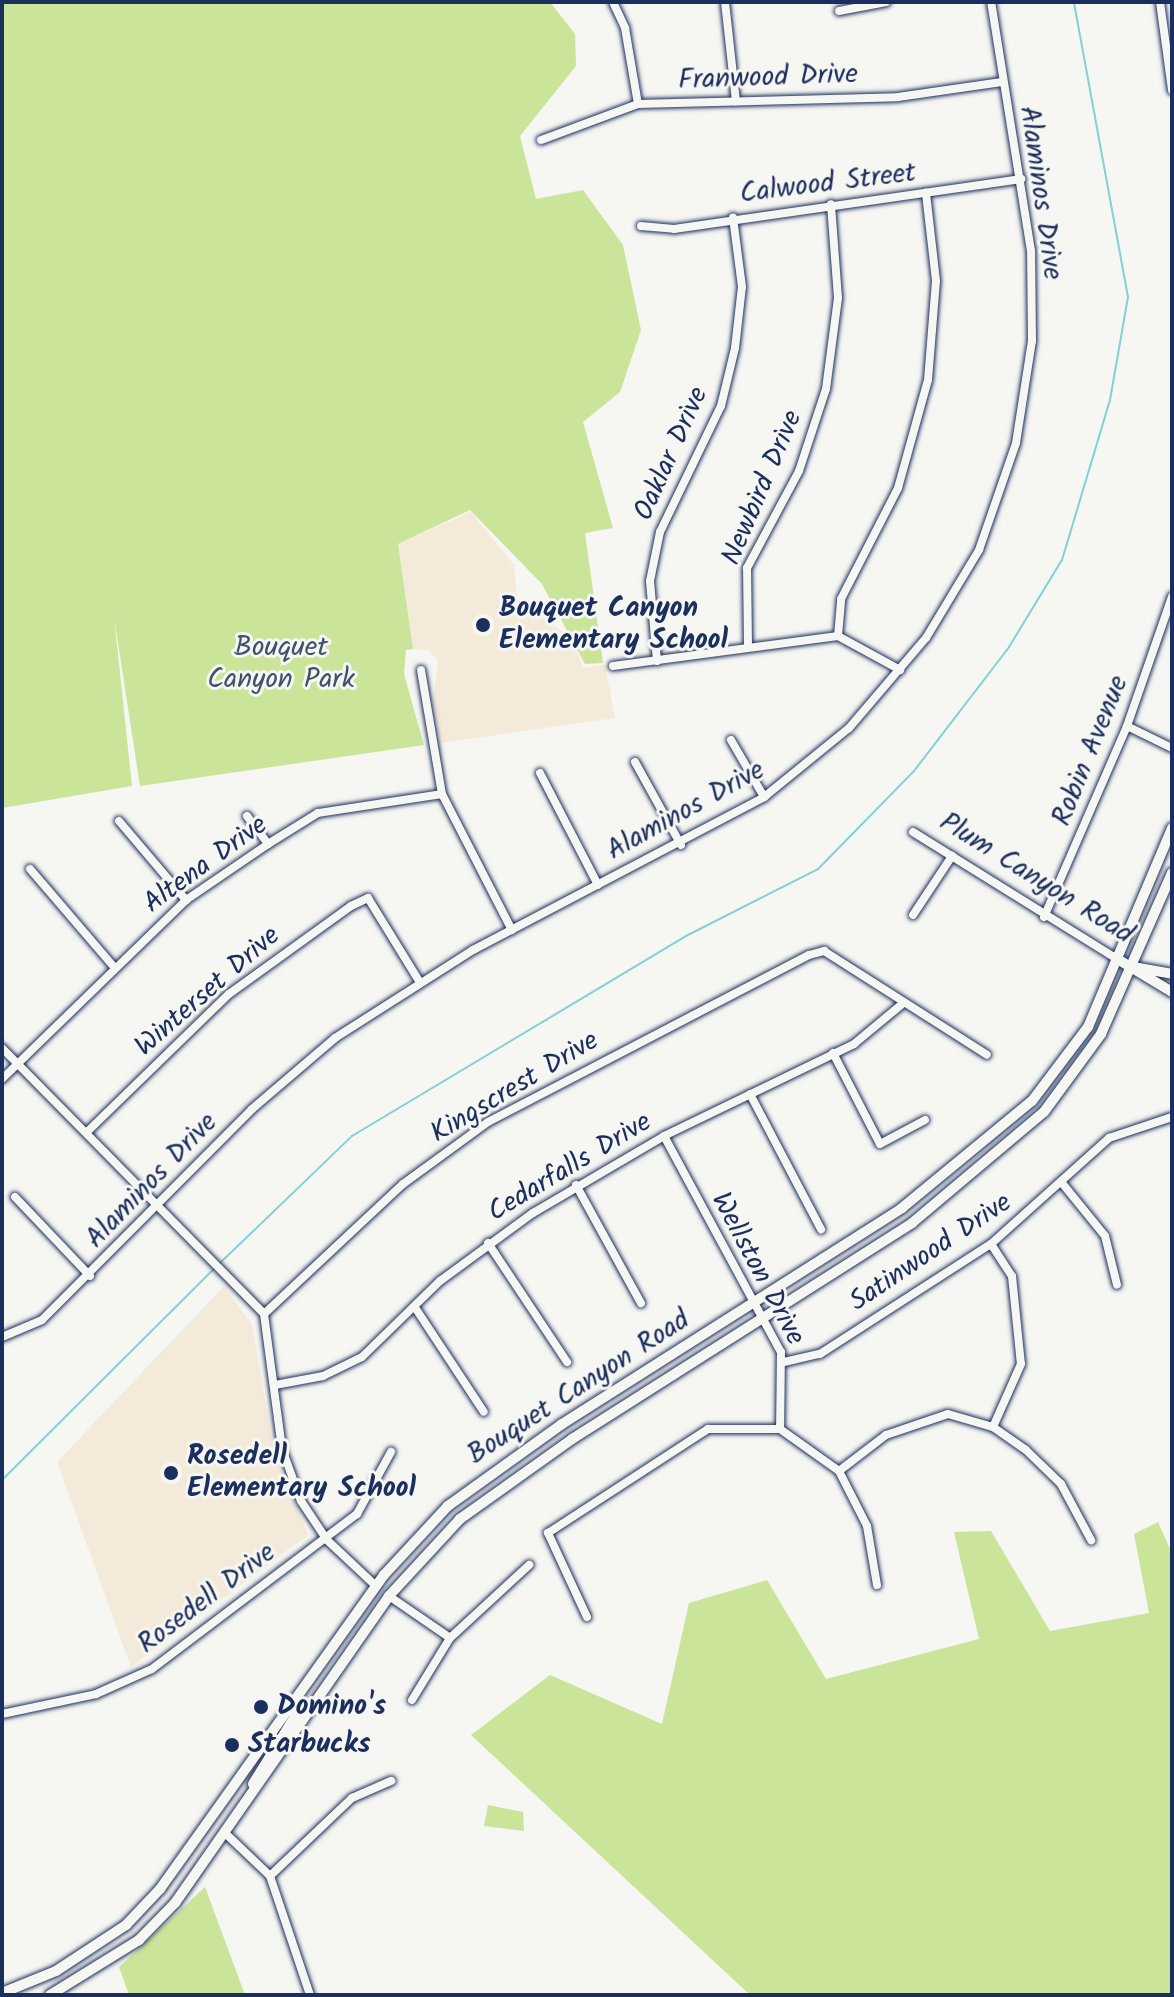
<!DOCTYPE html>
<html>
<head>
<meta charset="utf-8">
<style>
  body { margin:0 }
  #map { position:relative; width:1174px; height:1997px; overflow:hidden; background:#f6f6f2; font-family:Kalam,sans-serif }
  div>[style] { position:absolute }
  .built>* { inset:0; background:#f4ead9 }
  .green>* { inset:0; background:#cae49a }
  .stream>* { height:2px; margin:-1px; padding:0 1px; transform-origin:1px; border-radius:1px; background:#80d1d8 }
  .roads { filter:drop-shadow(0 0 2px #1b2f5e) drop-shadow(0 0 2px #1b2f5e) }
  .minor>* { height:8px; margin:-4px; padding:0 4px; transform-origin:4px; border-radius:4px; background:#f6f6f2 }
  .major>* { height:10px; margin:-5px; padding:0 5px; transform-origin:5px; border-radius:5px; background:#f6f6f2 }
  .dots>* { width:22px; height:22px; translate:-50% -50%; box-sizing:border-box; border:4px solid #f6f6f2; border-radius:50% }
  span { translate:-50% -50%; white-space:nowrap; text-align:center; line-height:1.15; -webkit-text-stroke:6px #f6f6f2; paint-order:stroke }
  .street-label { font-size:28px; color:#1b2f5e }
  .poi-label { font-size:28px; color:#1b2f5e; font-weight:700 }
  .left { translate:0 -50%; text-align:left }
  .park-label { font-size:28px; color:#3e536a }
  .frame { position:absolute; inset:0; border:4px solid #1b2f5e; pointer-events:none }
</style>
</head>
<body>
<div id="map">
  <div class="built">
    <div style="clip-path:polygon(471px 512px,514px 565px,517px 598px,573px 640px,583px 668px,605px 665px,615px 718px,441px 743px,433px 700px,438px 661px,429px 650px,413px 649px,398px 544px)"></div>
    <div style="clip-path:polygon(224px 1286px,252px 1325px,275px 1457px,308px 1535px,131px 1667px,57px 1462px)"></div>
  </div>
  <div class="green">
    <div style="clip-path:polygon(2px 2px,550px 2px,575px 34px,576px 66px,520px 136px,536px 199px,583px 190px,623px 245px,641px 330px,620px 392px,583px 422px,613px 528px,585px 533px,603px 663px,585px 664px,542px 584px,470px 510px,398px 544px,413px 649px,406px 650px,404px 674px,424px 745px,140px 786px,114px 617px,132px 786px,2px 808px)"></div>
    <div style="clip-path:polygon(1158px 1522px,1172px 1553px,1172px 1995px,750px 1995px,471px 1735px,550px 1675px,662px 1724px,689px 1603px,767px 1580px,826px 1679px,979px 1639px,954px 1532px,991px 1531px,1050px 1631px,1149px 1613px,1134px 1534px)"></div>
    <div style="clip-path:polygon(488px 1805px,523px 1812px,524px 1831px,484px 1826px)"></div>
    <div style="clip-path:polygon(205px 1887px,245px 1995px,129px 1995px,119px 1967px)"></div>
  </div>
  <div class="stream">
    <div style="left:220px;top:1263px;width:183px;rotate:-43.9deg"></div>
    <div style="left:352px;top:1136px;width:389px;rotate:-30.9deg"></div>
    <div style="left:686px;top:936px;width:148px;rotate:-26.9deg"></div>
    <div style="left:818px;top:869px;width:137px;rotate:-45.6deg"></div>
    <div style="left:914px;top:771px;width:156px;rotate:-52.5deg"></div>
    <div style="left:1009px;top:647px;width:102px;rotate:-58.7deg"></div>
    <div style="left:1062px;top:560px;width:167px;rotate:-73.3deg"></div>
    <div style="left:1110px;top:400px;width:105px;rotate:-80.1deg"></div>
    <div style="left:1128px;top:297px;width:300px;rotate:-100.4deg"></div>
    <div style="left:2px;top:1480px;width:301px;rotate:-44.9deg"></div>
  </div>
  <div class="roads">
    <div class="minor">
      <div style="left:613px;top:2px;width:29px;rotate:65deg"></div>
      <div style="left:625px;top:28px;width:77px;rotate:80.3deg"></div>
      <div style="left:725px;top:2px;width:100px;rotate:83.7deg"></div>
      <div style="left:1160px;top:2px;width:89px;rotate:82.2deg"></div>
      <div style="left:839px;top:11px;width:48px;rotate:-10.8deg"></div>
      <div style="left:541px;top:140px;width:103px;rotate:-20.4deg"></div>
      <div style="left:638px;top:104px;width:260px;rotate:-1.5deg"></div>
      <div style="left:898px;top:97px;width:105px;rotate:-8.2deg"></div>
      <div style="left:641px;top:226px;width:33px;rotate:5deg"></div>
      <div style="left:674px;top:229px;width:351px;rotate:-8.2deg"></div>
      <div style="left:838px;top:636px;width:37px;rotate:-85deg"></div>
      <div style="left:841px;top:599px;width:125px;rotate:-62.8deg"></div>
      <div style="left:898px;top:488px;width:112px;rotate:-74.5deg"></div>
      <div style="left:928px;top:380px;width:99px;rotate:-85.4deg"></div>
      <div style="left:936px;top:281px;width:89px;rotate:-96.5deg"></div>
      <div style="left:748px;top:646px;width:78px;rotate:-90.7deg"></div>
      <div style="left:747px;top:568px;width:110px;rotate:-61.8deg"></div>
      <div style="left:799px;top:471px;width:86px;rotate:-71.8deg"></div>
      <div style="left:826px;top:389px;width:92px;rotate:-82.5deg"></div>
      <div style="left:838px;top:298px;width:94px;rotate:-94.3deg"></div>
      <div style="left:657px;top:661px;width:80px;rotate:-95deg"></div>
      <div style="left:650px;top:581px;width:50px;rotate:-78.5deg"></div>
      <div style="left:660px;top:532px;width:140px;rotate:-64.2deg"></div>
      <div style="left:721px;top:406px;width:60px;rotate:-76.4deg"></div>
      <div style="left:735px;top:348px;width:61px;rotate:-83.5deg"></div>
      <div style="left:742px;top:287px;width:70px;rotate:-97.4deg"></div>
      <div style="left:613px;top:666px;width:227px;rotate:-7.6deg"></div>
      <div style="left:838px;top:636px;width:71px;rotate:28.7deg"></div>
      <div style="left:421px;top:670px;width:126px;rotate:80.4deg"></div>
      <div style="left:442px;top:794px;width:153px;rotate:62.8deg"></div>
      <div style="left:1127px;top:726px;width:50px;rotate:26.1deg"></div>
      <div style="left:731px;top:740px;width:66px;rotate:59.9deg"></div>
      <div style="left:635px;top:762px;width:95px;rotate:61deg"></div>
      <div style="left:540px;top:773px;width:126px;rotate:62.6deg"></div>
      <div style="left:247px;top:816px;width:35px;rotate:53deg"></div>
      <div style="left:119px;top:821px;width:104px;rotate:49.7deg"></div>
      <div style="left:913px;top:832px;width:243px;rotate:31.9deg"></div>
      <div style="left:30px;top:869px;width:129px;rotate:49.4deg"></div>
      <div style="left:913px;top:915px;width:71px;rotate:-56.5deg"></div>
      <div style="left:1044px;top:917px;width:208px;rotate:-66.5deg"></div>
      <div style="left:1127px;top:726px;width:137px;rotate:-70.8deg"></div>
      <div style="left:2px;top:1048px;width:373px;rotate:45.4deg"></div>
      <div style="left:264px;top:1314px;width:136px;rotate:82.4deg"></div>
      <div style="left:282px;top:1449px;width:55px;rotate:69.9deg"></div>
      <div style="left:301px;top:1501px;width:47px;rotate:56.3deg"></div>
      <div style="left:327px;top:1540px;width:67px;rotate:43.2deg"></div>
      <div style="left:833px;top:1053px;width:102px;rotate:62.7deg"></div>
      <div style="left:880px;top:1144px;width:51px;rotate:-28.1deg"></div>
      <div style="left:2px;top:1079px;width:257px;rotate:-44.2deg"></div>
      <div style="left:186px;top:900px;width:99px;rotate:-34.3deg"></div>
      <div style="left:268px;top:844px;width:59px;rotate:-31.8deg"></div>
      <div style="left:318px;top:813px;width:125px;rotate:-8.7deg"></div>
      <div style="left:750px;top:1094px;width:153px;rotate:62.3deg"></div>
      <div style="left:87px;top:1132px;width:198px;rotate:-44.2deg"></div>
      <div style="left:229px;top:994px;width:150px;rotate:-35.8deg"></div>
      <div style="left:351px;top:906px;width:19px;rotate:-25deg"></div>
      <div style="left:368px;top:898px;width:97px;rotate:58.4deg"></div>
      <div style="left:664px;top:1136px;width:246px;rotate:61.6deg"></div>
      <div style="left:781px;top:1352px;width:77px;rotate:90.7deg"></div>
      <div style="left:1062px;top:1183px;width:68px;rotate:50.9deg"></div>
      <div style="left:1105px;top:1236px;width:50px;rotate:76.2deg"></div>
      <div style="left:576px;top:1185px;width:135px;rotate:61.2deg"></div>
      <div style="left:15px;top:1197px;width:109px;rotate:46.5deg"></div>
      <div style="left:488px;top:1243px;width:143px;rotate:56.4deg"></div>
      <div style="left:991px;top:1244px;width:38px;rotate:57deg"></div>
      <div style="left:1012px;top:1276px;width:88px;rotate:84.2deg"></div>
      <div style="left:1021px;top:1364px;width:69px;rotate:114deg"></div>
      <div style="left:416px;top:1309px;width:123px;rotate:56.6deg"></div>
      <div style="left:264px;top:1314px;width:190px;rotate:-43.1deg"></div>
      <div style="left:403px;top:1184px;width:105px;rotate:-36.1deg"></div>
      <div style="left:488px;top:1122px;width:362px;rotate:-27.5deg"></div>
      <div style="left:809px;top:955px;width:16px;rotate:-15deg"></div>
      <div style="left:824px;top:951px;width:193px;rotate:32.5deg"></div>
      <div style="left:2px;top:1337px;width:43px;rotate:-23deg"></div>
      <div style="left:42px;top:1320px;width:298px;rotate:-45.1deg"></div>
      <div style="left:252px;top:1109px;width:109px;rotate:-40.5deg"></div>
      <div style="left:335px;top:1038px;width:164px;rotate:-32.5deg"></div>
      <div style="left:473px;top:950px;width:329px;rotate:-27.7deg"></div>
      <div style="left:764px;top:797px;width:109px;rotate:-39.1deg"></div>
      <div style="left:849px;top:728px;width:118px;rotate:-49.5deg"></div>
      <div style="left:926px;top:638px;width:103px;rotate:-58.9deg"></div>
      <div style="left:979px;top:550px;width:113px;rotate:-70.9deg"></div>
      <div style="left:1016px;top:443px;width:103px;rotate:-81.1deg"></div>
      <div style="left:1032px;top:341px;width:90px;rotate:-90.6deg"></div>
      <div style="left:1031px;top:251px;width:252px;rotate:-99.1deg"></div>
      <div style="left:784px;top:1362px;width:37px;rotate:-13deg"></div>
      <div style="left:820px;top:1354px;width:203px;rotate:-32.8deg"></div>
      <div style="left:991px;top:1244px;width:159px;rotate:-41.9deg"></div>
      <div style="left:1109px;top:1138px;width:66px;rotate:-18.4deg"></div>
      <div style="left:275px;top:1385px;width:49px;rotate:-10.6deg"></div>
      <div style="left:323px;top:1376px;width:43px;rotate:-26deg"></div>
      <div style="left:362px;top:1357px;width:109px;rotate:-44.3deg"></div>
      <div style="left:440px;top:1281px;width:115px;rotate:-36.2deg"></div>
      <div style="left:533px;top:1213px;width:152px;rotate:-30.4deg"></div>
      <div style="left:664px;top:1136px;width:211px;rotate:-25.8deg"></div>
      <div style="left:854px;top:1044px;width:62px;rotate:-39.8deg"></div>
      <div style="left:839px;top:1471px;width:59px;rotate:-37.5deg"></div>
      <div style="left:886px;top:1435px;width:65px;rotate:-18.7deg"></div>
      <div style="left:948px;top:1414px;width:47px;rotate:16.1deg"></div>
      <div style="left:993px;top:1427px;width:40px;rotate:34.9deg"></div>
      <div style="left:1026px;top:1450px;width:49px;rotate:44.2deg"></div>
      <div style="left:1061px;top:1484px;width:64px;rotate:61.8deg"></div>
      <div style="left:389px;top:1596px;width:74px;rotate:34.5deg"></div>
      <div style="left:587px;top:1617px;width:93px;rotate:-114.9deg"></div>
      <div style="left:548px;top:1533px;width:191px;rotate:-33deg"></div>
      <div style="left:708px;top:1429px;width:72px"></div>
      <div style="left:780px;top:1429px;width:72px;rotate:35.4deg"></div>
      <div style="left:839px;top:1471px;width:62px;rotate:63deg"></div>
      <div style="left:867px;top:1526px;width:60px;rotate:80.4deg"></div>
      <div style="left:412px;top:1700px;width:73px;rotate:-58.5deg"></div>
      <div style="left:450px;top:1638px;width:108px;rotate:-42.7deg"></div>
      <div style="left:2px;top:1714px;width:96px;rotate:-12deg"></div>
      <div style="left:96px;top:1694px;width:61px;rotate:-24.1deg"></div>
      <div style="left:152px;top:1669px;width:257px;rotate:-37.1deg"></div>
      <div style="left:357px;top:1514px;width:71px;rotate:-61.3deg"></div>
      <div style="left:224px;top:1832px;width:64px;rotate:43.7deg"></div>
      <div style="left:270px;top:1876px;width:126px;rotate:71.4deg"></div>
      <div style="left:270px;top:1876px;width:113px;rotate:-43.6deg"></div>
      <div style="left:352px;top:1798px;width:43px;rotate:-23.6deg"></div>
    </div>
    <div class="major">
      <div style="left:1119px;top:960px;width:62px;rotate:31.1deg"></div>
      <div style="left:1133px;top:967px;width:40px;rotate:10deg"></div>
      <div style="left:253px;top:1784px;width:87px;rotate:-58.1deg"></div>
      <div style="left:299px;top:1710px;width:10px;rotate:174deg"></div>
      <div style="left:2px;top:1993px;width:58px;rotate:-22.2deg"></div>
      <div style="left:56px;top:1971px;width:84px;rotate:-33.3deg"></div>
      <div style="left:126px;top:1925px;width:50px;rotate:-46.6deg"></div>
      <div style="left:160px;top:1889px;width:386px;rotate:-54.5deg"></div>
      <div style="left:384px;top:1575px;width:94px;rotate:-47.2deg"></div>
      <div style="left:448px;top:1506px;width:140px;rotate:-35.7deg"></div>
      <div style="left:562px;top:1424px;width:403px;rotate:-32.4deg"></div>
      <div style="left:902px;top:1208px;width:168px;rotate:-39.5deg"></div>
      <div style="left:1032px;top:1101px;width:93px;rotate:-52.9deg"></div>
      <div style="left:1088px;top:1027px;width:216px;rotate:-67.1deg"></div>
      <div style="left:50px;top:1995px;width:105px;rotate:-31.7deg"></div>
      <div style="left:139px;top:1940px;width:52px;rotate:-45.8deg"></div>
      <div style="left:175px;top:1903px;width:374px;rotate:-55.1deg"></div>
      <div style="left:389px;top:1596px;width:105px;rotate:-47.3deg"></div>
      <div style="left:460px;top:1519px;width:138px;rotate:-35.5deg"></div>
      <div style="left:572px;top:1439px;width:403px;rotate:-32.4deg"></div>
      <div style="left:912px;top:1223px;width:172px;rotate:-40.1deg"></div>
      <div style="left:1044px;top:1112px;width:97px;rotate:-53.8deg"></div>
      <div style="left:1101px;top:1034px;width:176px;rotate:-66.2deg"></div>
    </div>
  </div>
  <div class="dots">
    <div style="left:483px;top:625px;background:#1b2f5e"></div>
    <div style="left:171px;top:1473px;background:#1b2f5e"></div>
    <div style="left:261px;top:1707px;background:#1b2f5e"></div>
    <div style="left:232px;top:1745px;background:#1b2f5e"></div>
  </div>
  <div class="street-label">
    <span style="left:768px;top:78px;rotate:-2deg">Franwood Drive</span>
    <span style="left:828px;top:184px;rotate:-7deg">Calwood Street</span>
    <span style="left:1040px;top:193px;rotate:82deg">Alaminos Drive</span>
    <span style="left:672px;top:454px;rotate:-66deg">Oaklar Drive</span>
    <span style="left:763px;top:488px;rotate:-67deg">Newbird Drive</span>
    <span style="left:1091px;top:751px;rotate:-68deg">Robin Avenue</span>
    <span style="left:686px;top:811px;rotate:-29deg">Alaminos Drive</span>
    <span style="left:206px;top:865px;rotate:-36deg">Altena Drive</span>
    <span style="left:1036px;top:879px;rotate:32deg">Plum Canyon Road</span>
    <span style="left:208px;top:992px;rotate:-41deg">Winterset Drive</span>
    <span style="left:515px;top:1088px;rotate:-31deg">Kingscrest Drive</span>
    <span style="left:570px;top:1168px;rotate:-31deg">Cedarfalls Drive</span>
    <span style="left:152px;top:1181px;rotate:-46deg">Alaminos Drive</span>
    <span style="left:931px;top:1253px;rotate:-34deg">Satinwood Drive</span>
    <span style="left:757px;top:1269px;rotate:62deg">Wellston Drive</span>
    <span style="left:579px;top:1388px;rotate:-33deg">Bouquet Canyon Road</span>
    <span style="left:207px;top:1599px;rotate:-37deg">Rosedell Drive</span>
  </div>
  <div class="poi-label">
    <span class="left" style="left:499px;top:625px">Bouquet Canyon<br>Elementary School</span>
    <span class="left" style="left:187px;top:1473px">Rosedell<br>Elementary School</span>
    <span class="left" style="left:277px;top:1707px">Domino's</span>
    <span class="left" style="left:248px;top:1745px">Starbucks</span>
  </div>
  <div class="park-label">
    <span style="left:281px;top:664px">Bouquet<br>Canyon Park</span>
  </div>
  <div class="frame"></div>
</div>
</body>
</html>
